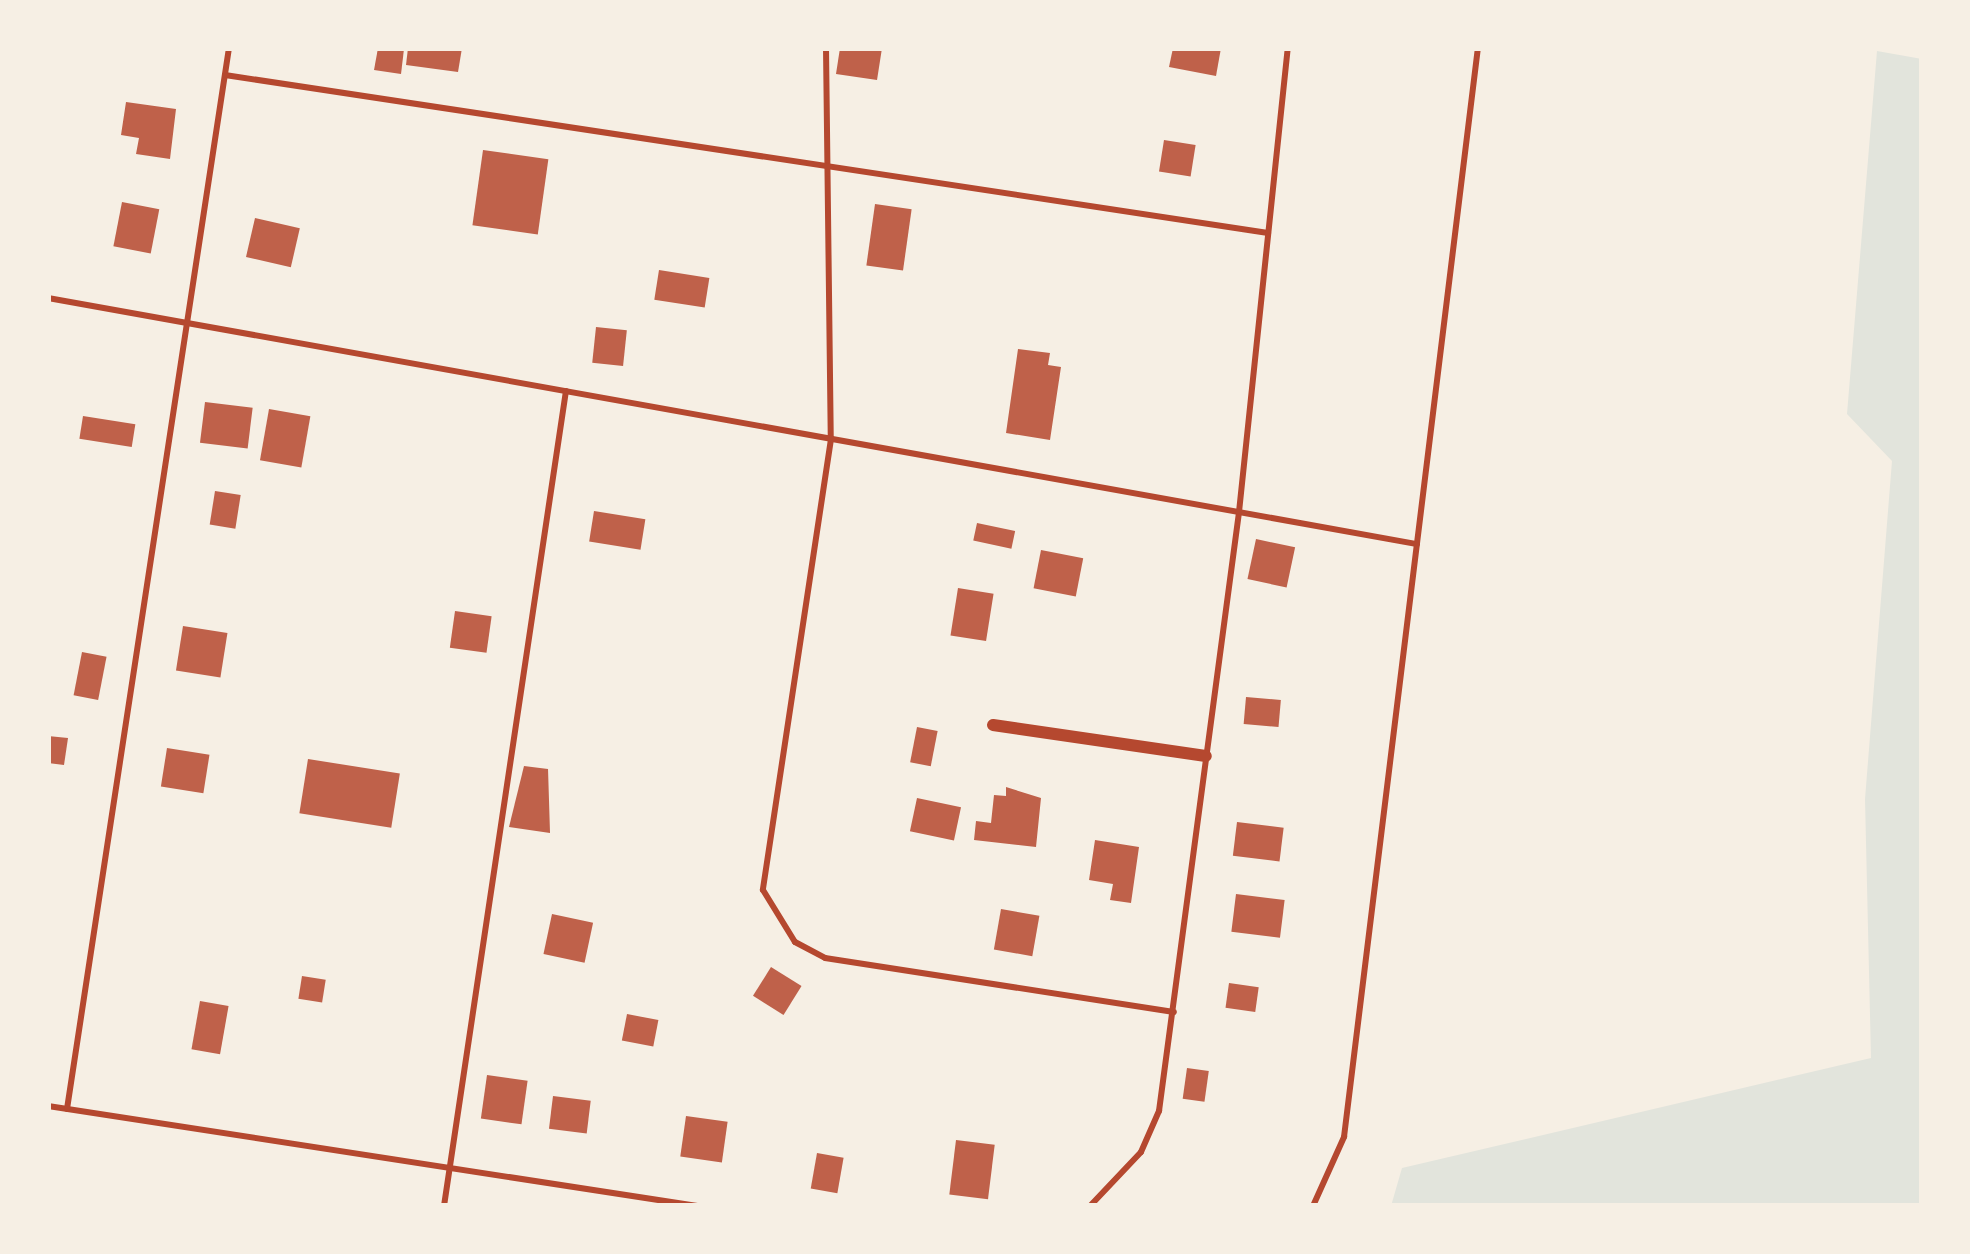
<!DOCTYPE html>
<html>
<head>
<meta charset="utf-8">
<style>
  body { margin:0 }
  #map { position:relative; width:1970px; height:1254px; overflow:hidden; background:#f6efe4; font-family:Commissioner,sans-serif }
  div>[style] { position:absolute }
  .green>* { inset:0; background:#e2e4dc }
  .building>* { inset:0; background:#bf614a; transform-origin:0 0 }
  .service>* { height:6px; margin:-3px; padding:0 3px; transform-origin:3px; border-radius:3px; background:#b5482f }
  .minor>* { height:12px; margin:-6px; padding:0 6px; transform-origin:6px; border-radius:6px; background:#b5482f }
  span { translate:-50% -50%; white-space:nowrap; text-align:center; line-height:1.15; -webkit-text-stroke:9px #f6efe4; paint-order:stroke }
  .frame { position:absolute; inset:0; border:51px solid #f6efe4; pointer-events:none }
</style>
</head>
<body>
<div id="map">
  <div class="green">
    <div style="clip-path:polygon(1877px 51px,1922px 59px,1922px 1206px,1391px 1206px,1402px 1168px,1871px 1058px,1865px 799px,1892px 461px,1847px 414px)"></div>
  </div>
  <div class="building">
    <div style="clip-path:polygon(378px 48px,404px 49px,401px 74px,374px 70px)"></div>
    <div style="clip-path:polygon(408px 48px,462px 48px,458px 72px,406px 65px)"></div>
    <div style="clip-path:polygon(840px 48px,882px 48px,877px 80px,836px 74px)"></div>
    <div style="clip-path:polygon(1173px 48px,1221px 48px,1216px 76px,1169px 67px)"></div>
    <div style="clip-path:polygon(126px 102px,176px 109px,170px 159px,136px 154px,139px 138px,121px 135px)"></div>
    <div style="left:1164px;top:140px;width:32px;height:32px;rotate:9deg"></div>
    <div style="left:483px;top:150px;width:66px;height:76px;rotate:8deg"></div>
    <div style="left:122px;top:202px;width:38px;height:45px;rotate:11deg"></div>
    <div style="left:875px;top:204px;width:37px;height:62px;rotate:8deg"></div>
    <div style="left:255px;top:218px;width:46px;height:40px;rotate:13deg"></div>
    <div style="left:659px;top:270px;width:51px;height:30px;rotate:9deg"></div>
    <div style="left:596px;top:327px;width:31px;height:36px;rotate:6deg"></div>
    <div style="clip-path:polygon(1018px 349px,1050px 353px,1048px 365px,1061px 367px,1050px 440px,1006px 433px)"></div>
    <div style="left:205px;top:402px;width:48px;height:41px;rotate:7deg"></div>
    <div style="left:269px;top:409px;width:42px;height:52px;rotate:10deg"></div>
    <div style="left:83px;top:416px;width:53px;height:23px;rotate:9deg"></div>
    <div style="left:215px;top:491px;width:26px;height:34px;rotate:9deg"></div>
    <div style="left:594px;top:511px;width:52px;height:31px;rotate:9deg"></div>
    <div style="left:977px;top:523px;width:39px;height:18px;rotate:12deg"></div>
    <div style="left:1256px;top:539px;width:40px;height:41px;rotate:12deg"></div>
    <div style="left:1041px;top:550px;width:43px;height:39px;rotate:11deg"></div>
    <div style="left:958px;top:588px;width:36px;height:48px;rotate:9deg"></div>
    <div style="left:455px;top:611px;width:37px;height:37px;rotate:8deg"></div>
    <div style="left:183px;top:626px;width:45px;height:45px;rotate:9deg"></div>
    <div style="left:82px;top:652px;width:25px;height:44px;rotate:11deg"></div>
    <div style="left:1246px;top:697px;width:35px;height:27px;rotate:5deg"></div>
    <div style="left:917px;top:727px;width:21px;height:36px;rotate:11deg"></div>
    <div style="clip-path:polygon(48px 736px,68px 738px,64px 765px,48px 763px)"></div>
    <div style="left:167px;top:748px;width:43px;height:39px;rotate:9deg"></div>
    <div style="left:308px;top:759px;width:93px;height:55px;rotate:9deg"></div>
    <div style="clip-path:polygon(524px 766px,548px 769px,550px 833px,509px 827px)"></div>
    <div style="clip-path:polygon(1006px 787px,1041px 798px,1036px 847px,974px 840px,976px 821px,991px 823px,994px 795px,1006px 796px)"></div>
    <div style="left:917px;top:798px;width:45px;height:34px;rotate:12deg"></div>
    <div style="left:1237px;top:822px;width:47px;height:34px;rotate:7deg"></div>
    <div style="clip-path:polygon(1095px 840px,1139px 847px,1131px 903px,1110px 900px,1113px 884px,1089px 880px)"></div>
    <div style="left:1236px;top:894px;width:49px;height:38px;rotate:7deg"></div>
    <div style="left:1001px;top:909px;width:39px;height:41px;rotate:10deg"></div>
    <div style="left:552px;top:914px;width:42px;height:41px;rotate:12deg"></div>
    <div style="left:771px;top:967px;width:36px;height:34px;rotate:32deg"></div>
    <div style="left:302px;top:976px;width:24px;height:23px;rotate:9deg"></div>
    <div style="left:1229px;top:983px;width:30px;height:25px;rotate:8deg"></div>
    <div style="left:200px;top:1001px;width:29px;height:49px;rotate:10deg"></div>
    <div style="left:627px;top:1014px;width:32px;height:27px;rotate:11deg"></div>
    <div style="left:1187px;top:1068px;width:22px;height:31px;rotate:8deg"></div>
    <div style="left:487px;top:1075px;width:41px;height:44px;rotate:8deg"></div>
    <div style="left:553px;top:1096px;width:38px;height:33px;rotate:7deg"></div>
    <div style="left:686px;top:1116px;width:42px;height:41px;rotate:8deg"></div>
    <div style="left:956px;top:1140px;width:39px;height:55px;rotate:7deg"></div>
    <div style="left:817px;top:1153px;width:27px;height:36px;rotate:10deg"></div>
  </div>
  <div class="service">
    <div style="left:826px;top:48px;width:391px;rotate:89.3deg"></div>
    <div style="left:831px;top:439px;width:456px;rotate:98.6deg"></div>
    <div style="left:763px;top:890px;width:61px;rotate:58.4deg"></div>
    <div style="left:795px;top:942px;width:34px;rotate:28deg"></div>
    <div style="left:825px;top:958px;width:353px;rotate:8.8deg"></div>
    <div style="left:225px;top:75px;width:1055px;rotate:8.61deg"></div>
    <div style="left:48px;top:298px;width:1391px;rotate:10.19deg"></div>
    <div style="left:48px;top:1106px;width:657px;rotate:8.76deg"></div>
    <div style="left:67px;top:1109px;width:1073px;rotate:-81.32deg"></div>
    <div style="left:444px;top:1206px;width:824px;rotate:-81.49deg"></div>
    <div style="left:1090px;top:1206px;width:74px;rotate:-46.6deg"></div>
    <div style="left:1141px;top:1152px;width:45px;rotate:-66.3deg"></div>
    <div style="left:1159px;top:1111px;width:604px;rotate:-82.39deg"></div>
    <div style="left:1239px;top:512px;width:467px;rotate:-84deg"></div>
    <div style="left:1313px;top:1206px;width:76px;rotate:-65.8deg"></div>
    <div style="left:1344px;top:1137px;width:1097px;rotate:-82.99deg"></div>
  </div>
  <div class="minor">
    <div style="left:993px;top:725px;width:215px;rotate:8.3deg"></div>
  </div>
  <div class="frame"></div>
</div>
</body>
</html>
